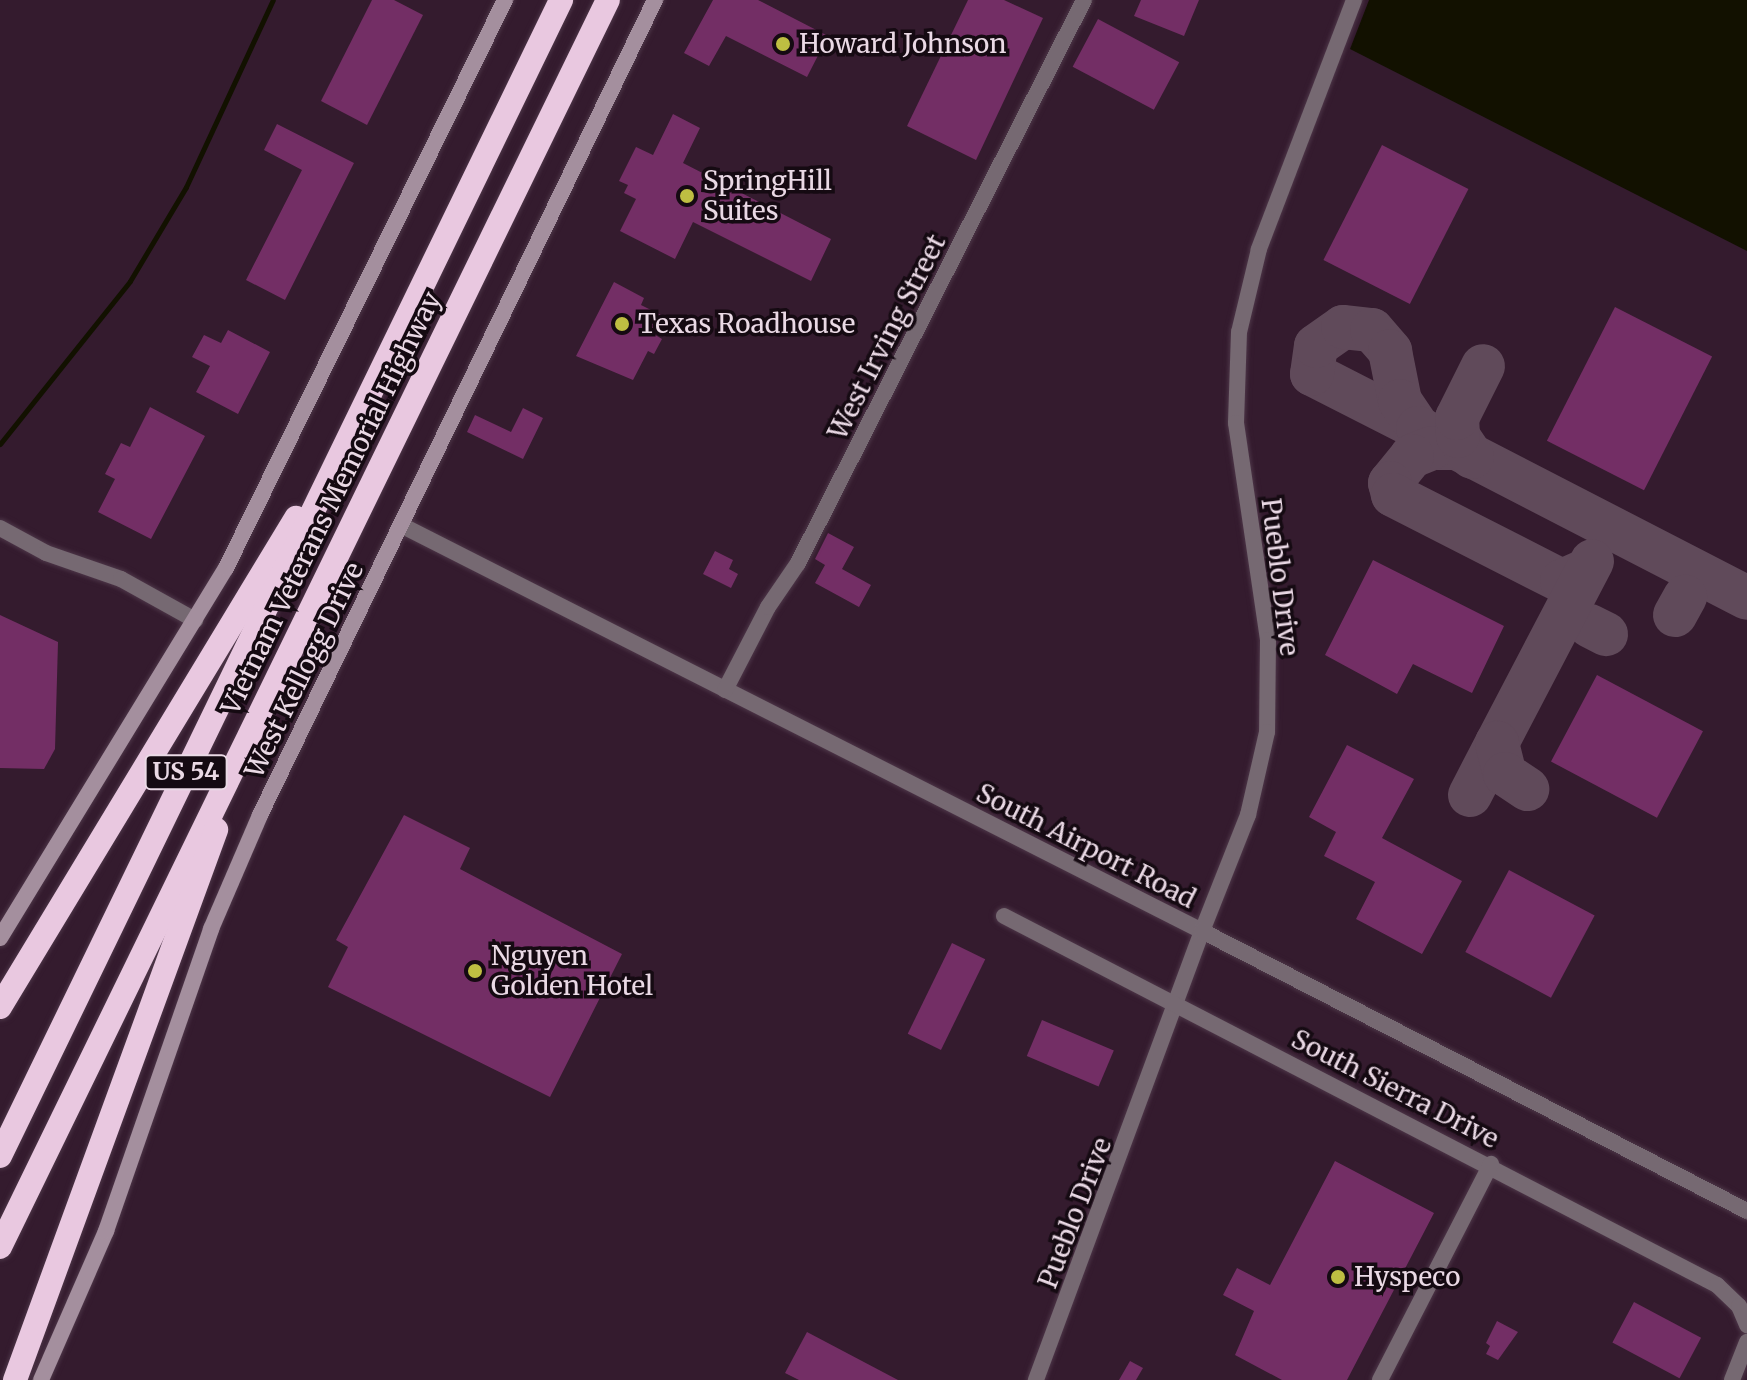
<!DOCTYPE html>
<html>
<head>
<meta charset="utf-8">
<style>
  body { margin:0 }
  #map { position:relative; width:1747px; height:1380px; overflow:hidden; background:#341b2e; font-family:Merriweather,serif }
  div>[style] { position:absolute }
  .water>* { inset:0; background:#121100 }
  .stream>* { height:5px; margin:-2.5px; padding:0 2.5px; transform-origin:2.5px; border-radius:2.5px; background:#121100 }
  .taxiway>* { height:44px; margin:-22px; padding:0 22px; transform-origin:22px; border-radius:22px; background:#604a5a }
  .building>* { inset:0; background:#732e65; transform-origin:0 0 }
  .roads { filter:drop-shadow(0 0 2px #4d3648) drop-shadow(0 0 2px #4d3648) }
  .minor>* { height:16px; margin:-8px; padding:0 8px; transform-origin:8px; border-radius:8px; background:#766972 }
  .tertiary>* { height:16px; margin:-8px; padding:0 8px; transform-origin:8px; border-radius:8px; background:#766972 }
  .secondary>* { height:16px; margin:-8px; padding:0 8px; transform-origin:8px; border-radius:8px; background:#a48f9e }
  .motorway>* { height:24px; margin:-12px; padding:0 12px; transform-origin:12px; border-radius:12px; background:#e9c8e0 }
  .dots>* { width:22px; height:22px; translate:-50% -50%; box-sizing:border-box; border:4px solid #150a12; border-radius:50% }
  span { translate:-50% -50%; white-space:nowrap; text-align:center; line-height:1.15; -webkit-text-stroke:7px #150a12; paint-order:stroke }
  .shield-label span { padding:2px 6px; background:#150a12; border:2px solid; border-radius:6px; -webkit-text-stroke-width:0 }
  .shield-label { font-size:24px; color:#ead9e5; font-weight:700 }
  .poi-label { font-size:26px; color:#ead9e5 }
  .left { translate:0 -50%; text-align:left }
  .street-label { font-size:26px; color:#ead9e5 }
</style>
</head>
<body>
<div id="map">
  <div class="water">
    <div style="clip-path:polygon(1369px 0,1747px 0,1747px 251px,1350px 49px)"></div>
  </div>
  <div class="stream">
    <div style="left:0;top:444px;width:208px;rotate:-51.4deg"></div>
    <div style="left:130px;top:281px;width:109px;rotate:-59.2deg"></div>
    <div style="left:186px;top:187px;width:206px;rotate:-65.1deg"></div>
  </div>
  <div class="taxiway">
    <div style="left:1418px;top:428px;width:119px;rotate:-153deg"></div>
    <div style="left:1312px;top:374px;width:28px;rotate:-82deg"></div>
    <div style="left:1316px;top:346px;width:33px;rotate:-35deg"></div>
    <div style="left:1343px;top:327px;width:29px;rotate:6deg"></div>
    <div style="left:1372px;top:330px;width:28px;rotate:49deg"></div>
    <div style="left:1390px;top:351px;width:51px;rotate:78.7deg"></div>
    <div style="left:1400px;top:401px;width:32px;rotate:56deg"></div>
    <div style="left:1418px;top:428px;width:370px;rotate:27.3deg"></div>
    <div style="left:1455px;top:448px;width:23px;rotate:180deg"></div>
    <div style="left:1432px;top:448px;width:22px;rotate:158deg"></div>
    <div style="left:1412px;top:456px;width:35px;rotate:129deg"></div>
    <div style="left:1390px;top:483px;width:12px;rotate:76deg"></div>
    <div style="left:1393px;top:495px;width:190px;rotate:27deg"></div>
    <div style="left:1562px;top:581px;width:24px;rotate:-24deg"></div>
    <div style="left:1472px;top:457px;width:25px;rotate:-124deg"></div>
    <div style="left:1458px;top:436px;width:18px;rotate:-93deg"></div>
    <div style="left:1457px;top:418px;width:58px;rotate:-63.4deg"></div>
    <div style="left:1675px;top:615px;width:21px;rotate:-61deg"></div>
    <div style="left:1590px;top:626px;width:18px;rotate:27deg"></div>
    <div style="left:1497px;top:743px;width:205px;rotate:-62.4deg"></div>
    <div style="left:1470px;top:795px;width:59px;rotate:-62.6deg"></div>
    <div style="left:1497px;top:743px;width:32px;rotate:76deg"></div>
    <div style="left:1505px;top:774px;width:27px;rotate:34deg"></div>
  </div>
  <div class="building">
    <div style="clip-path:polygon(372px 0,394px 0,423px 15px,367px 125px,321px 101px)"></div>
    <div style="clip-path:polygon(713px 0,758px 0,828px 36px,807px 77px,726px 36px,709px 66px,684px 53px)"></div>
    <div style="clip-path:polygon(968px 0,1004px 0,1043px 18px,976px 160px,907px 126px)"></div>
    <div style="clip-path:polygon(1141px 0,1199px 0,1184px 36px,1134px 16px)"></div>
    <div style="left:1098px;top:19px;width:92px;height:54px;rotate:28deg"></div>
    <div style="clip-path:polygon(673px 114px,700px 128px,683px 163px,831px 239px,811px 281px,693px 222px,675px 259px,620px 231px,636px 199px,624px 193px,628px 185px,619px 181px,636px 147px,653px 155px)"></div>
    <div style="clip-path:polygon(277px 124px,354px 163px,285px 300px,246px 280px,302px 170px,264px 150px)"></div>
    <div style="left:1382px;top:145px;width:97px;height:129px;rotate:27deg"></div>
    <div style="clip-path:polygon(614px 282px,644px 298px,641px 305px,661px 315px,652px 333px,662px 339px,654px 354px,648px 351px,633px 380px,576px 356px)"></div>
    <div style="left:1615px;top:307px;width:109px;height:150px;rotate:27deg"></div>
    <div style="clip-path:polygon(228px 330px,270px 352px,238px 414px,196px 392px,210px 366px,192px 357px,204px 335px,221px 343px)"></div>
    <div style="clip-path:polygon(150px 407px,205px 436px,151px 539px,98px 512px,115px 479px,105px 474px,121px 443px,130px 447px)"></div>
    <div style="clip-path:polygon(523px 408px,543px 418px,523px 459px,467px 432px,475px 415px,511px 432px)"></div>
    <div style="clip-path:polygon(828px 533px,854px 547px,842px 569px,871px 585px,859px 607px,815px 583px,825px 565px,815px 559px)"></div>
    <div style="clip-path:polygon(715px 551px,733px 560px,729px 569px,738px 574px,731px 588px,703px 574px)"></div>
    <div style="clip-path:polygon(1373px 560px,1504px 626px,1472px 693px,1413px 664px,1397px 694px,1325px 655px)"></div>
    <div style="clip-path:polygon(0 615px,58px 642px,55px 749px,44px 769px,0 768px)"></div>
    <div style="left:1597px;top:675px;width:120px;height:98px;rotate:28deg"></div>
    <div style="clip-path:polygon(1347px 745px,1414px 779px,1382px 838px,1462px 881px,1422px 954px,1356px 919px,1375px 882px,1324px 856px,1336px 832px,1309px 817px)"></div>
    <div style="clip-path:polygon(404px 815px,470px 848px,460px 869px,622px 954px,550px 1097px,328px 987px,348px 947px,336px 940px)"></div>
    <div style="left:1509px;top:870px;width:97px;height:93px;rotate:28deg"></div>
    <div style="left:952px;top:943px;width:37px;height:101px;rotate:26deg"></div>
    <div style="left:1042px;top:1020px;width:78px;height:39px;rotate:23deg"></div>
    <div style="clip-path:polygon(1335px 1161px,1434px 1213px,1347px 1380px,1282px 1380px,1235px 1355px,1254px 1311px,1223px 1295px,1237px 1268px,1270px 1285px)"></div>
    <div style="left:1634px;top:1302px;width:76px;height:46px;rotate:28deg"></div>
    <div style="clip-path:polygon(1497px 1321px,1518px 1332px,1498px 1360px,1486px 1354px,1490px 1346px,1486px 1343px)"></div>
    <div style="clip-path:polygon(807px 1332px,898px 1380px,799px 1380px,785px 1373px)"></div>
    <div style="clip-path:polygon(1130px 1361px,1143px 1368px,1136px 1380px,1119px 1380px)"></div>
  </div>
  <div class="roads">
    <div class="minor">
      <div style="left:401px;top:525px;width:898px;rotate:26.88deg"></div>
      <div style="left:1202px;top:931px;width:479px;rotate:110.3deg"></div>
      <div style="left:0;top:528px;width:52px;rotate:28.5deg"></div>
      <div style="left:46px;top:553px;width:79px;rotate:19.1deg"></div>
      <div style="left:121px;top:579px;width:85px;rotate:29deg"></div>
      <div style="left:725px;top:690px;width:93px;rotate:-62.6deg"></div>
      <div style="left:768px;top:607px;width:53px;rotate:-55.7deg"></div>
      <div style="left:798px;top:563px;width:631px;rotate:-63.07deg"></div>
      <div style="left:1004px;top:916px;width:803px;rotate:27.36deg"></div>
      <div style="left:1717px;top:1285px;width:30px;rotate:44deg"></div>
      <div style="left:1739px;top:1306px;width:21px;rotate:67deg"></div>
      <div style="left:1380px;top:1380px;width:243px;rotate:-62.8deg"></div>
      <div style="left:1732px;top:1380px;width:41px;rotate:-68.5deg"></div>
    </div>
    <div class="tertiary">
      <div style="left:1354px;top:0;width:267px;rotate:110.9deg"></div>
      <div style="left:1259px;top:249px;width:85px;rotate:103.5deg"></div>
      <div style="left:1239px;top:332px;width:91px;rotate:91.9deg"></div>
      <div style="left:1236px;top:423px;width:219px;rotate:81.6deg"></div>
      <div style="left:1268px;top:640px;width:92px;rotate:90.6deg"></div>
      <div style="left:1267px;top:732px;width:85px;rotate:102.9deg"></div>
      <div style="left:1248px;top:815px;width:125px;rotate:111.6deg"></div>
      <div style="left:1202px;top:931px;width:613px;rotate:27.19deg"></div>
    </div>
    <div class="secondary">
      <div style="left:0;top:938px;width:434px;rotate:-58.6deg"></div>
      <div style="left:226px;top:568px;width:633px;rotate:-63.84deg"></div>
      <div style="left:41px;top:1380px;width:163px;rotate:-66.4deg"></div>
      <div style="left:106px;top:1231px;width:320px;rotate:-70.8deg"></div>
      <div style="left:211px;top:929px;width:124px;rotate:-66.7deg"></div>
      <div style="left:260px;top:815px;width:906px;rotate:-64.14deg"></div>
    </div>
    <div class="motorway">
      <div style="left:0;top:1007px;width:572px;rotate:-58.81deg"></div>
      <div style="left:0;top:1156px;width:1285px;rotate:-64.11deg"></div>
      <div style="left:0;top:1247px;width:1387px;rotate:-64.01deg"></div>
      <div style="left:15px;top:1380px;width:586px;rotate:-69.92deg"></div>
    </div>
  </div>
  <div class="dots">
    <div style="left:783px;top:44px;background:#bebe42"></div>
    <div style="left:687px;top:196px;background:#bebe42"></div>
    <div style="left:622px;top:324px;background:#bebe42"></div>
    <div style="left:475px;top:971px;background:#bebe42"></div>
    <div style="left:1338px;top:1277px;background:#bebe42"></div>
  </div>
  <div class="shield-label">
    <span style="left:186px;top:772px">US 54</span>
  </div>
  <div class="poi-label">
    <span class="left" style="left:799px;top:44px">Howard Johnson</span>
    <span class="left" style="left:703px;top:196px">SpringHill<br>Suites</span>
    <span class="left" style="left:638px;top:324px">Texas Roadhouse</span>
    <span class="left" style="left:491px;top:971px">Nguyen<br>Golden Hotel</span>
    <span class="left" style="left:1354px;top:1277px">Hyspeco</span>
  </div>
  <div class="street-label">
    <span style="left:887px;top:337px;rotate:-63deg">West Irving Street</span>
    <span style="left:331px;top:503px;rotate:-64deg">Vietnam Veterans Memorial Highway</span>
    <span style="left:1280px;top:577px;rotate:83deg">Pueblo Drive</span>
    <span style="left:304px;top:670px;rotate:-64deg">West Kellogg Drive</span>
    <span style="left:1086px;top:846px;rotate:27deg">South Airport Road</span>
    <span style="left:1395px;top:1089px;rotate:27deg">South Sierra Drive</span>
    <span style="left:1075px;top:1213px;rotate:-69deg">Pueblo Drive</span>
  </div>
</div>
</body>
</html>
